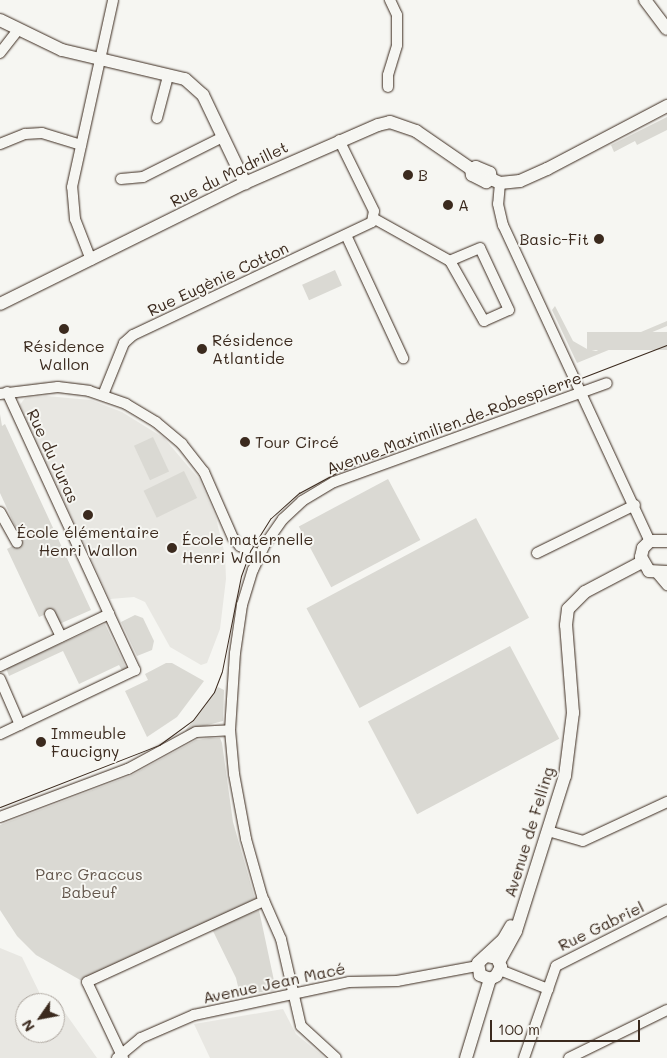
<!DOCTYPE html>
<html>
<head>
<meta charset="utf-8">
<style>
  body { margin:0 }
  #map { position:relative; width:667px; height:1058px; overflow:hidden; background:#f6f6f2; font-family:Mali,sans-serif }
  div>[style] { position:absolute }
  .built>* { inset:0; background:#e8e7e2 }
  .green>* { inset:0; background:#dad9d3; transform-origin:0 0 }
  .roads { filter:drop-shadow(0 0 1px #3b2a1e) drop-shadow(0 0 1px #3b2a1e) }
  .minor>* { height:10px; margin:-5px; padding:0 5px; transform-origin:5px; border-radius:5px; background:#f6f6f2 }
  .tertiary>* { height:12px; margin:-6px; padding:0 6px; transform-origin:6px; border-radius:6px; background:#f6f6f2 }
  .tram>* { height:1px; margin:-0.5px; padding:0 0.5px; transform-origin:0.5px; border-radius:0.5px; background:#3b2a1e }
  .dots>* { width:14px; height:14px; translate:-50% -50%; box-sizing:border-box; border:2px solid #f6f6f2; border-radius:50% }
  span { translate:-50% -50%; white-space:nowrap; text-align:center; line-height:1.15; -webkit-text-stroke:4px #f6f6f2; paint-order:stroke }
  .street-label { font-size:16px; color:#3b2a1e }
  .poi-label { font-size:16px; color:#3b2a1e }
  .left { translate:0 -50%; text-align:left }
  .right { translate:-100% -50%; text-align:right }
  .park-label { font-size:16px; color:#63564b }
  .north { position:absolute; left:15px; top:993px; width:50px; height:50px; box-sizing:border-box; background:#f6f6f2; border:1px solid #aba49d; border-radius:50%; rotate:237deg; font-size:14px; font-weight:700; line-height:20px; text-align:center; color:#3b2a1e }
  .north::after { content:''; display:block; margin:auto; width:18px; height:22px; background:#3b2a1e; clip-path:polygon(50% 0,100% 100%,50% 72%,0 100%) }
  .scale { position:absolute; left:490px; top:1020px; width:150px; height:22px; box-sizing:border-box; border:2px solid #3b2a1e; border-top:0; padding-left:6px; font-size:15px; line-height:18px; white-space:nowrap; color:#3b2a1e; -webkit-text-stroke:4px #f6f6f2; paint-order:stroke }
</style>
</head>
<body>
<div id="map">
  <div class="built">
    <div style="clip-path:polygon(46px 396px,91px 400px,122px 412px,164px 438px,199px 479px,216px 518px,225px 555px,226px 579px,220px 629px,207px 663px,201px 665px,170px 647px,145px 602px,134px 597px,110px 599px,19px 406px,25px 398px)"></div>
    <div style="clip-path:polygon(0 948px,22px 957px,42px 998px,40px 1003px,25px 1003px,25px 1033px,55px 1033px,55px 1012px,61px 1007px,97px 1058px,0 1058px)"></div>
    <div style="clip-path:polygon(283px 1009px,296px 1034px,325px 1058px,210px 1058px,194px 1024px)"></div>
  </div>
  <div class="green">
    <div style="clip-path:polygon(667px 117px,667px 130px,637px 145px,635px 141px,614px 152px,611px 145px)"></div>
    <div style="left:335px;top:270px;width:17px;height:36px;rotate:66deg"></div>
    <div style="clip-path:polygon(555px 306px,573px 341px,587px 349px,596px 351px,667px 321px,667px 326px,577px 363px,552px 310px)"></div>
    <div style="left:667px;top:332px;width:18px;height:80px;rotate:90deg"></div>
    <div style="clip-path:polygon(0 414px,2px 426px,5px 424px,91px 610px,57px 625px,51px 612px,39px 617px,7px 549px,22px 541px,0 493px)"></div>
    <div style="left:153px;top:437px;width:38px;height:21px;rotate:65deg"></div>
    <div style="left:184px;top:471px;width:30px;height:45px;rotate:64deg"></div>
    <div style="left:388px;top:479px;width:69px;height:101px;rotate:62deg"></div>
    <div style="left:476px;top:518px;width:113px;height:192px;rotate:62deg"></div>
    <div style="clip-path:polygon(135px 615px,143px 618px,154px 641px,152px 650px,137px 656px,121px 622px)"></div>
    <div style="clip-path:polygon(105px 624px,127px 670px,123px 672px,119px 665px,79px 684px,63px 651px,9px 676px,6px 668px)"></div>
    <div style="left:510px;top:646px;width:105px;height:161px;rotate:62deg"></div>
    <div style="clip-path:polygon(166px 663px,172px 663px,204px 681px,177px 717px,147px 737px,125px 691px,148px 680px,145px 674px)"></div>
    <div style="clip-path:polygon(218px 687px,224px 690px,223px 721px,185px 731px)"></div>
    <div style="clip-path:polygon(210px 738px,220px 738px,222px 743px,233px 822px,255px 899px,82px 981px,36px 955px,17px 936px,0 910px,0 825px,132px 775px,196px 740px)"></div>
    <div style="clip-path:polygon(259px 910px,276px 990px,240px 995px,236px 978px,212px 929px)"></div>
  </div>
  <div class="roads">
    <div class="minor">
      <div style="left:0;top:53px;width:28px;rotate:-52deg"></div>
      <div style="left:388px;top:87px;width:12px;rotate:-90deg"></div>
      <div style="left:388px;top:75px;width:31px;rotate:-73deg"></div>
      <div style="left:397px;top:45px;width:30px;rotate:-90deg"></div>
      <div style="left:397px;top:15px;width:17px;rotate:-115deg"></div>
      <div style="left:157px;top:118px;width:43px;rotate:-75.3deg"></div>
      <div style="left:0;top:144px;width:27px;rotate:-22deg"></div>
      <div style="left:25px;top:134px;width:17px;rotate:-3deg"></div>
      <div style="left:42px;top:133px;width:41px;rotate:17.1deg"></div>
      <div style="left:121px;top:179px;width:22px;rotate:-5deg"></div>
      <div style="left:143px;top:177px;width:89px;rotate:-26.6deg"></div>
      <div style="left:500px;top:183px;width:21px;rotate:95deg"></div>
      <div style="left:498px;top:204px;width:22px;rotate:77deg"></div>
      <div style="left:503px;top:225px;width:349px;rotate:65.1deg"></div>
      <div style="left:373px;top:218px;width:88px;rotate:29.2deg"></div>
      <div style="left:450px;top:261px;width:69px;rotate:60.5deg"></div>
      <div style="left:484px;top:321px;width:27px;rotate:-24deg"></div>
      <div style="left:509px;top:310px;width:68px;rotate:-115.1deg"></div>
      <div style="left:480px;top:248px;width:33px;rotate:157deg"></div>
      <div style="left:346px;top:235px;width:136px;rotate:65.1deg"></div>
      <div style="left:91px;top:260px;width:44px;rotate:-111.3deg"></div>
      <div style="left:75px;top:219px;width:32px;rotate:-95deg"></div>
      <div style="left:72px;top:187px;width:191px;rotate:-77.6deg"></div>
      <div style="left:7px;top:392px;width:244px;rotate:65.3deg"></div>
      <div style="left:0;top:394px;width:58px;rotate:-6.9deg"></div>
      <div style="left:58px;top:387px;width:31px;rotate:7deg"></div>
      <div style="left:89px;top:391px;width:39px;rotate:19deg"></div>
      <div style="left:126px;top:404px;width:35px;rotate:31deg"></div>
      <div style="left:156px;top:422px;width:34px;rotate:40deg"></div>
      <div style="left:182px;top:444px;width:36px;rotate:52deg"></div>
      <div style="left:204px;top:472px;width:72px;rotate:66.3deg"></div>
      <div style="left:233px;top:538px;width:11px;rotate:49deg"></div>
      <div style="left:240px;top:546px;width:21px;rotate:25deg"></div>
      <div style="left:103px;top:395px;width:56px;rotate:-68deg"></div>
      <div style="left:124px;top:343px;width:12px;rotate:-42deg"></div>
      <div style="left:133px;top:335px;width:264px;rotate:-25.3deg"></div>
      <div style="left:372px;top:222px;width:11px;rotate:-80deg"></div>
      <div style="left:374px;top:211px;width:79px;rotate:-116.2deg"></div>
      <div style="left:0;top:512px;width:35px;rotate:61deg"></div>
      <div style="left:537px;top:553px;width:109px;rotate:-26.1deg"></div>
      <div style="left:657px;top:573px;width:16px;rotate:50deg"></div>
      <div style="left:50px;top:614px;width:25px;rotate:64deg"></div>
      <div style="left:0;top:666px;width:121px;rotate:-25.5deg"></div>
      <div style="left:109px;top:614px;width:62px;rotate:65.1deg"></div>
      <div style="left:135px;top:670px;width:149px;rotate:154.6deg"></div>
      <div style="left:0;top:679px;width:50px;rotate:66.5deg"></div>
      <div style="left:230px;top:730px;width:44px;rotate:84.8deg"></div>
      <div style="left:234px;top:774px;width:66px;rotate:79.5deg"></div>
      <div style="left:246px;top:839px;width:59px;rotate:74.3deg"></div>
      <div style="left:262px;top:896px;width:47px;rotate:66.2deg"></div>
      <div style="left:281px;top:939px;width:89px;rotate:77.1deg"></div>
      <div style="left:301px;top:1026px;width:47px;rotate:42.4deg"></div>
      <div style="left:0;top:817px;width:137px;rotate:-20.6deg"></div>
      <div style="left:128px;top:769px;width:77px;rotate:-28.6deg"></div>
      <div style="left:196px;top:732px;width:34px;rotate:-3deg"></div>
      <div style="left:230px;top:730px;width:77px;rotate:-86.3deg"></div>
      <div style="left:235px;top:653px;width:49px;rotate:-81.7deg"></div>
      <div style="left:242px;top:605px;width:37px;rotate:-73deg"></div>
      <div style="left:253px;top:570px;width:26px;rotate:-65deg"></div>
      <div style="left:264px;top:546px;width:33px;rotate:-55deg"></div>
      <div style="left:283px;top:519px;width:26px;rotate:-43deg"></div>
      <div style="left:302px;top:501px;width:37px;rotate:-31deg"></div>
      <div style="left:334px;top:482px;width:290px;rotate:-19.9deg"></div>
      <div style="left:548px;top:831px;width:36px;rotate:16deg"></div>
      <div style="left:583px;top:841px;width:93px;rotate:-24.9deg"></div>
      <div style="left:500px;top:970px;width:52px;rotate:21.6deg"></div>
      <div style="left:117px;top:1058px;width:31px;rotate:-40deg"></div>
      <div style="left:141px;top:1038px;width:58px;rotate:-23.5deg"></div>
      <div style="left:194px;top:1015px;width:158px;rotate:-12deg"></div>
      <div style="left:349px;top:982px;width:48px;rotate:-1.2deg"></div>
      <div style="left:397px;top:981px;width:81px;rotate:-10.6deg"></div>
      <div style="left:123px;top:1058px;width:84px;rotate:-115.3deg"></div>
      <div style="left:87px;top:982px;width:195px;rotate:-24.6deg"></div>
      <div style="left:524px;top:1058px;width:97px;rotate:-70.8deg"></div>
      <div style="left:556px;top:966px;width:124px;rotate:-26.8deg"></div>
      <div style="left:569px;top:1058px;width:109px;rotate:-26.1deg"></div>
    </div>
    <div class="tertiary">
      <div style="left:645px;top:0;width:36px;rotate:53deg"></div>
      <div style="left:0;top:20px;width:69px;rotate:25.8deg"></div>
      <div style="left:62px;top:50px;width:126px;rotate:13.3deg"></div>
      <div style="left:185px;top:79px;width:24px;rotate:42deg"></div>
      <div style="left:203px;top:95px;width:98px;rotate:64.5deg"></div>
      <div style="left:471px;top:169px;width:5px;rotate:-22deg"></div>
      <div style="left:476px;top:167px;width:15px;rotate:23deg"></div>
      <div style="left:490px;top:173px;width:6px;rotate:81deg"></div>
      <div style="left:0;top:304px;width:273px;rotate:-26.3deg"></div>
      <div style="left:245px;top:183px;width:145px;rotate:-23.6deg"></div>
      <div style="left:378px;top:125px;width:12px;rotate:-14deg"></div>
      <div style="left:390px;top:122px;width:28px;rotate:19deg"></div>
      <div style="left:416px;top:131px;width:67px;rotate:34.6deg"></div>
      <div style="left:471px;top:169px;width:6px;rotate:81deg"></div>
      <div style="left:472px;top:175px;width:16px;rotate:27deg"></div>
      <div style="left:486px;top:182px;width:6px;rotate:-31deg"></div>
      <div style="left:491px;top:179px;width:10px;rotate:24deg"></div>
      <div style="left:500px;top:183px;width:20px;rotate:-6deg"></div>
      <div style="left:520px;top:181px;width:30px;rotate:-24deg"></div>
      <div style="left:547px;top:169px;width:136px;rotate:-27.7deg"></div>
      <div style="left:667px;top:541px;width:17px;rotate:180deg"></div>
      <div style="left:650px;top:541px;width:10px;rotate:135deg"></div>
      <div style="left:643px;top:548px;width:9px;rotate:103deg"></div>
      <div style="left:641px;top:557px;width:16px;rotate:60deg"></div>
      <div style="left:649px;top:571px;width:18px;rotate:3deg"></div>
      <div style="left:487px;top:956px;width:10px;rotate:11deg"></div>
      <div style="left:497px;top:958px;width:10px;rotate:66deg"></div>
      <div style="left:501px;top:967px;width:10px;rotate:119deg"></div>
      <div style="left:496px;top:976px;width:7px;rotate:153deg"></div>
      <div style="left:490px;top:979px;width:11px;rotate:-158deg"></div>
      <div style="left:480px;top:975px;width:12px;rotate:-99deg"></div>
      <div style="left:478px;top:963px;width:34px;rotate:-43deg"></div>
      <div style="left:503px;top:940px;width:16px;rotate:-60deg"></div>
      <div style="left:499px;top:962px;width:35px;rotate:-61deg"></div>
      <div style="left:516px;top:931px;width:163px;rotate:-72.5deg"></div>
      <div style="left:565px;top:776px;width:64px;rotate:-82.8deg"></div>
      <div style="left:573px;top:713px;width:88px;rotate:-94.5deg"></div>
      <div style="left:566px;top:625px;width:16px;rotate:-83deg"></div>
      <div style="left:568px;top:609px;width:24px;rotate:-45deg"></div>
      <div style="left:585px;top:592px;width:64px;rotate:-27.8deg"></div>
      <div style="left:466px;top:1058px;width:83px;rotate:-73.1deg"></div>
    </div>
  </div>
  <div class="tram">
    <div style="left:0;top:807px;width:171px;rotate:-21.3deg"></div>
    <div style="left:159px;top:745px;width:42px;rotate:-36.3deg"></div>
    <div style="left:193px;top:720px;width:35px;rotate:-53deg"></div>
    <div style="left:214px;top:692px;width:22px;rotate:-69deg"></div>
    <div style="left:222px;top:671px;width:97px;rotate:-78.7deg"></div>
    <div style="left:241px;top:576px;width:27px;rotate:-70deg"></div>
    <div style="left:250px;top:551px;width:39px;rotate:-58deg"></div>
    <div style="left:271px;top:518px;width:38px;rotate:-42deg"></div>
    <div style="left:299px;top:493px;width:47px;rotate:-28.2deg"></div>
    <div style="left:340px;top:471px;width:350px;rotate:-21.1deg"></div>
  </div>
  <div class="dots">
    <div style="left:408px;top:175px;background:#3b2a1e"></div>
    <div style="left:448px;top:205px;background:#3b2a1e"></div>
    <div style="left:599px;top:239px;background:#3b2a1e"></div>
    <div style="left:64px;top:329px;background:#3b2a1e"></div>
    <div style="left:202px;top:349px;background:#3b2a1e"></div>
    <div style="left:245px;top:442px;background:#3b2a1e"></div>
    <div style="left:88px;top:515px;background:#3b2a1e"></div>
    <div style="left:172px;top:548px;background:#3b2a1e"></div>
    <div style="left:41px;top:742px;background:#3b2a1e"></div>
  </div>
  <div class="street-label">
    <span style="left:229px;top:174px;rotate:-26deg">Rue du Madrillet</span>
    <span style="left:218px;top:279px;rotate:-25deg">Rue Eugènie Cotton</span>
    <span style="left:454px;top:423px;rotate:-20deg">Avenue Maximilien de Robespierre</span>
    <span style="left:53px;top:456px;rotate:65deg">Rue du Juras</span>
    <span style="left:529px;top:832px;rotate:-73deg">Avenue de Felling</span>
    <span style="left:601px;top:926px;rotate:-26deg">Rue Gabriel</span>
    <span style="left:274px;top:983px;rotate:-12deg">Avenue Jean Macé</span>
  </div>
  <div class="poi-label">
    <span class="left" style="left:418px;top:175px">B</span>
    <span class="left" style="left:458px;top:205px">A</span>
    <span class="right" style="left:589px;top:239px">Basic-Fit</span>
    <span class="left" style="left:212px;top:349px">Résidence<br>Atlantide</span>
    <span style="left:64px;top:355px">Résidence<br>Wallon</span>
    <span class="left" style="left:255px;top:442px">Tour Circé</span>
    <span style="left:88px;top:541px">École élémentaire<br>Henri Wallon</span>
    <span class="left" style="left:182px;top:548px">École maternelle<br>Henri Wallon</span>
    <span class="left" style="left:51px;top:742px">Immeuble<br>Faucigny</span>
  </div>
  <div class="park-label">
    <span style="left:89px;top:883px">Parc Graccus<br>Babeuf</span>
  </div>
  <div class="north">N</div>
  <div class="scale">100 m</div>
</div>
</body>
</html>
